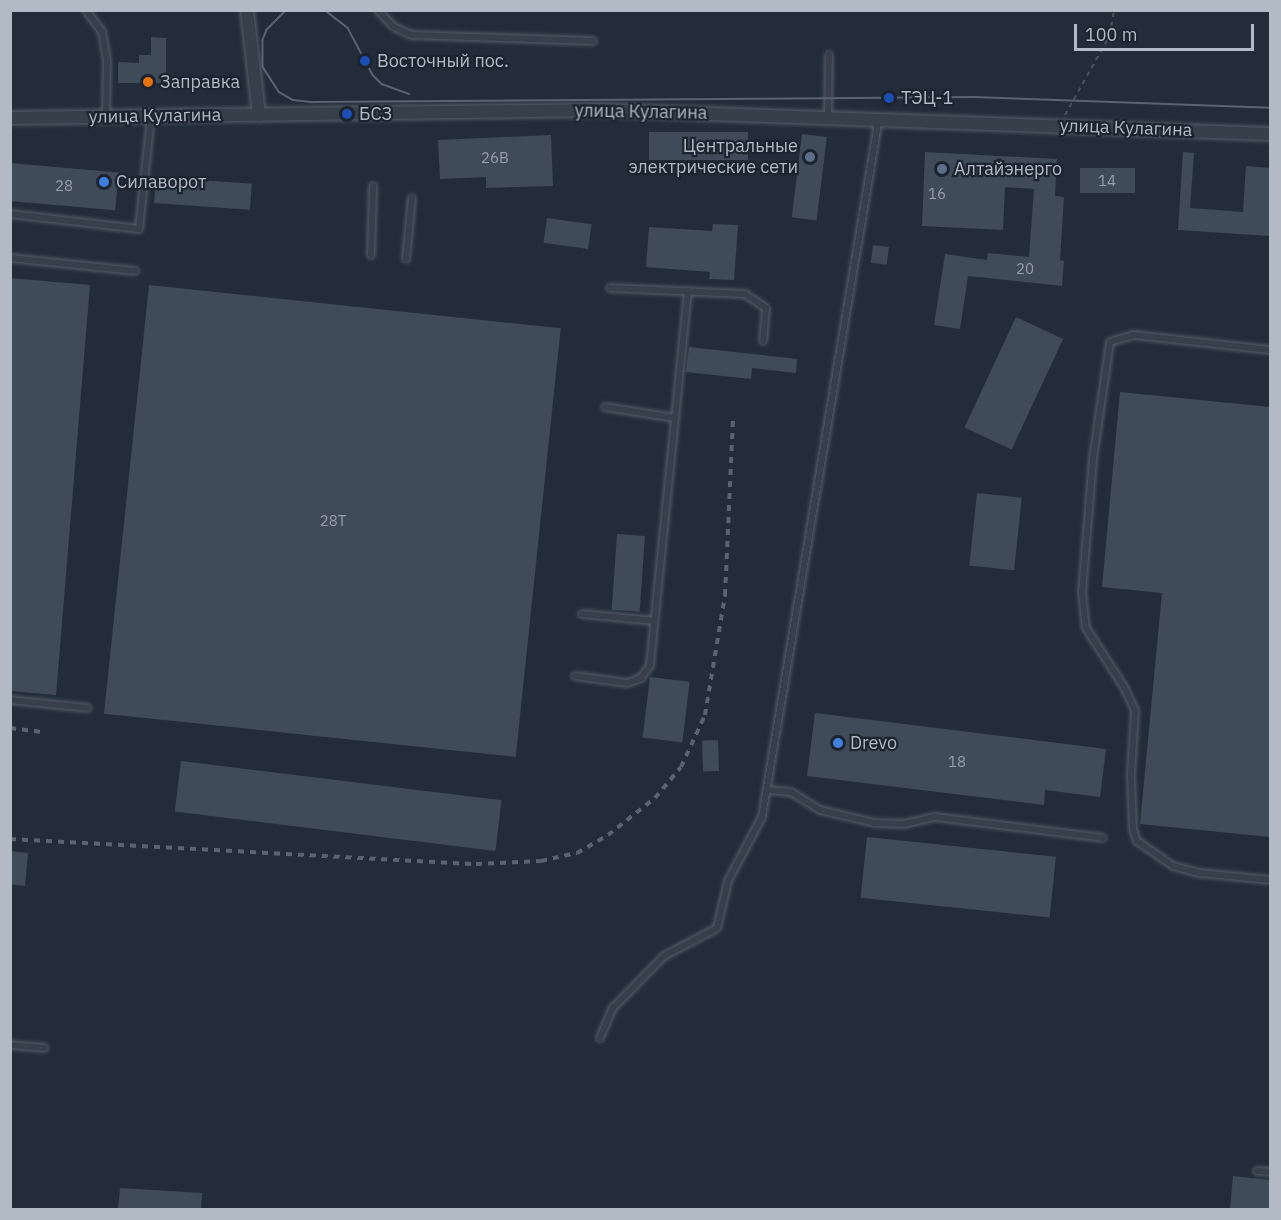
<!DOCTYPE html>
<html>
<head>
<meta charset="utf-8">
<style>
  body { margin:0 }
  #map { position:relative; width:1281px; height:1220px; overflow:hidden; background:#232d3a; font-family:"IBM Plex Sans",sans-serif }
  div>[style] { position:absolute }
  .building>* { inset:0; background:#404b59; transform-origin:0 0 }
  .path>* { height:2px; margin-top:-1px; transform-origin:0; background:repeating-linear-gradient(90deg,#435658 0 4.5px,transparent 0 9px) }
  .roads { filter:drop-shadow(0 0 2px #555d68) drop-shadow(0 0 2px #555d68) }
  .lane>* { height:6px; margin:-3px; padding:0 3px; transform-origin:3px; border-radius:3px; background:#373f4a }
  .street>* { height:12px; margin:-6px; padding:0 6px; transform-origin:6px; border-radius:6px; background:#373f4a }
  .tram>* { height:1.5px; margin:-0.75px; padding:0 0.75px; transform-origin:0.75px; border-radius:0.75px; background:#596371 }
  .rail>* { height:4px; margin-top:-2px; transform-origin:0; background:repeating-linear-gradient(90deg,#596371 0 6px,transparent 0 12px) }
  .dots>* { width:16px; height:16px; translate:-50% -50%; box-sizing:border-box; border:3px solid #1c242f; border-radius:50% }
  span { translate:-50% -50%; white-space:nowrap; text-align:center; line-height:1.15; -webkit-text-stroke:4.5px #1c242f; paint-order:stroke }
  .number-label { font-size:15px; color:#969eab }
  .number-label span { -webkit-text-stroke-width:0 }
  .poi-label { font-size:18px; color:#b2bac6 }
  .left { translate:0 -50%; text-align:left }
  .right { translate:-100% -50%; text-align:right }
  .street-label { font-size:18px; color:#b2bac6 }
  .frame { position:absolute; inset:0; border:12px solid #b2bac6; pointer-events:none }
  .scale { position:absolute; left:1074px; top:24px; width:180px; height:27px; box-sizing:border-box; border:3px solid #b2bac6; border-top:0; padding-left:8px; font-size:18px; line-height:21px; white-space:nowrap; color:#b2bac6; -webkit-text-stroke:4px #1c242f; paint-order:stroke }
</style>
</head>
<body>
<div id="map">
  <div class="building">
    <div style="clip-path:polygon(151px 37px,166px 38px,166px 83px,118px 83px,118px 62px,139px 63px,139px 55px,151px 55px)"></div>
    <div style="left:748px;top:132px;width:28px;height:99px;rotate:90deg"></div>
    <div style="left:802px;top:134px;width:25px;height:84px;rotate:7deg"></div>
    <div style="clip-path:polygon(551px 135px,553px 186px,486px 188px,486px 177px,440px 179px,438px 140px)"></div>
    <div style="clip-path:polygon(925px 152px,1057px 159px,1055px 196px,1064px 197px,1060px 260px,1064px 261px,1062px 286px,968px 276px,960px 329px,934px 325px,945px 254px,987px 260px,988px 253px,1029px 257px,1034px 189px,1005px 187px,1003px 230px,922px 226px)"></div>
    <div style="clip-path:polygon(1183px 152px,1194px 153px,1190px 208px,1243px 212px,1246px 166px,1270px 168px,1270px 236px,1178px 230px)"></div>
    <div style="left:10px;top:163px;width:109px;height:38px;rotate:5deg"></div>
    <div style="left:1080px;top:168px;width:55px;height:25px"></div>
    <div style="left:156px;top:177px;width:96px;height:26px;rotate:4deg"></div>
    <div style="left:547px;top:218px;width:45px;height:25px;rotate:8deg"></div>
    <div style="clip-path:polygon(713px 224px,738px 225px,734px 280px,709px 279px,710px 272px,646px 267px,649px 227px,712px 231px)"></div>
    <div style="left:873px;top:245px;width:16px;height:18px;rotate:7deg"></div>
    <div style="clip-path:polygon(10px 278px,90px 285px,56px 695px,10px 691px)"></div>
    <div style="left:149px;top:285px;width:414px;height:431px;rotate:6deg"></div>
    <div style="left:1016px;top:317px;width:52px;height:122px;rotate:25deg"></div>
    <div style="clip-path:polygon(689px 347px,797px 359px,796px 373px,752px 368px,751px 379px,686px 372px)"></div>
    <div style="clip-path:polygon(1120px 392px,1270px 407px,1270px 837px,1140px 824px,1162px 593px,1102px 587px)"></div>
    <div style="left:977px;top:493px;width:45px;height:73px;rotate:6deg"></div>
    <div style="left:617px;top:534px;width:28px;height:76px;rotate:4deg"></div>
    <div style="left:650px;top:677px;width:40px;height:61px;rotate:7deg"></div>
    <div style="clip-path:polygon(815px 713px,1106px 749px,1100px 797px,1045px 790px,1044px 805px,807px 776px)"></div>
    <div style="left:718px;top:740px;width:31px;height:16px;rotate:88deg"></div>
    <div style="left:181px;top:761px;width:323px;height:51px;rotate:7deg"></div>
    <div style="left:867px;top:837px;width:190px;height:61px;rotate:6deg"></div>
    <div style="clip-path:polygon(10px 851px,28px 853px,25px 886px,10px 884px)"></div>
    <div style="clip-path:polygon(1233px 1176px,1270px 1180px,1270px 1209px,1230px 1209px)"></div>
    <div style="clip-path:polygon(120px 1188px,202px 1193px,201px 1209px,118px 1209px)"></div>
  </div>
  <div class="path">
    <div style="left:1065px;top:115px;width:92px;rotate:-60.6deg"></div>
    <div style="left:1110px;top:35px;width:25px;rotate:-81deg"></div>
  </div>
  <div class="roads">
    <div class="lane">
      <div style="left:86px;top:10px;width:27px;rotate:54deg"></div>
      <div style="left:102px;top:32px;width:29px;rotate:80deg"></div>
      <div style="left:107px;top:61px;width:56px;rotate:91deg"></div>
      <div style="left:378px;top:10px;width:23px;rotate:47deg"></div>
      <div style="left:394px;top:27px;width:20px;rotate:24deg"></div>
      <div style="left:412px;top:35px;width:181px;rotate:1.9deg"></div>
      <div style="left:828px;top:116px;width:61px;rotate:-89.1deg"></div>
      <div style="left:10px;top:214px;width:130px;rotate:6.6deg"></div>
      <div style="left:139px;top:229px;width:114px;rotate:-83.9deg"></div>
      <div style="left:371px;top:255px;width:69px;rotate:-88.3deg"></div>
      <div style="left:10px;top:258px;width:126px;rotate:5.9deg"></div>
      <div style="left:406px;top:259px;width:61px;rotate:-84.4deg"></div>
      <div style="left:610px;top:288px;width:135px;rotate:2.5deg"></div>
      <div style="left:745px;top:294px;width:25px;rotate:34deg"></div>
      <div style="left:766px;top:308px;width:33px;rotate:95deg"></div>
      <div style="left:1270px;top:350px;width:137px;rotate:-173.7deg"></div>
      <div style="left:1134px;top:335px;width:25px;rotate:164deg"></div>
      <div style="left:1110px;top:342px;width:118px;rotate:98.3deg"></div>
      <div style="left:1093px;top:459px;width:133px;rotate:94.7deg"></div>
      <div style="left:1082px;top:592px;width:36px;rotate:84deg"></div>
      <div style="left:1086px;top:628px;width:70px;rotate:57.2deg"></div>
      <div style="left:1124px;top:687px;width:26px;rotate:65deg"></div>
      <div style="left:1135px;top:711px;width:64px;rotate:93.6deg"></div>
      <div style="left:1131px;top:775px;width:54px;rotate:87.9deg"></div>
      <div style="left:1133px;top:829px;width:13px;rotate:72deg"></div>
      <div style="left:1137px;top:841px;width:44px;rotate:34.8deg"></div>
      <div style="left:1173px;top:866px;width:28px;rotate:15deg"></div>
      <div style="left:1200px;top:873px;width:70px;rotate:5.7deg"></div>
      <div style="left:605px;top:407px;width:71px;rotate:8.9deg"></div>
      <div style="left:582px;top:614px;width:73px;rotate:5.5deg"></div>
      <div style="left:575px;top:676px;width:52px;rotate:7.7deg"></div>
      <div style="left:627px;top:683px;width:15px;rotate:-20deg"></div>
      <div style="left:641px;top:678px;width:16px;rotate:-55deg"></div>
      <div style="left:650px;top:665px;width:376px;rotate:-84.2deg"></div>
      <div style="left:10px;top:700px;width:78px;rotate:5.9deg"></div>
      <div style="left:767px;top:790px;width:24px;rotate:5deg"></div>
      <div style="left:791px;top:792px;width:34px;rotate:32deg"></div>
      <div style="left:820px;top:810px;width:57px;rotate:13.3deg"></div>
      <div style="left:875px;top:823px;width:29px;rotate:2deg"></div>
      <div style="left:904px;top:824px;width:32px;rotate:-13deg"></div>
      <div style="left:935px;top:817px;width:169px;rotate:7.1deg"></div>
      <div style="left:600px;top:1038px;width:33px;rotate:-67deg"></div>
      <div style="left:613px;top:1008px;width:73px;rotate:-45.6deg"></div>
      <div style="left:664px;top:956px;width:60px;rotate:-27.8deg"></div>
      <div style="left:717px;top:928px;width:48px;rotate:-76.8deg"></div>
      <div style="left:728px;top:881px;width:72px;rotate:-62deg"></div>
      <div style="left:762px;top:817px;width:709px;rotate:-80.5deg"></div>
      <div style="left:10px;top:1045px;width:35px;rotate:5deg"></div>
      <div style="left:1257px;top:1171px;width:13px;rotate:4deg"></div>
    </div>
    <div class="street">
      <div style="left:247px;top:10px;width:106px;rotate:83.5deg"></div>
      <div style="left:10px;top:118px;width:589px;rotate:-0.78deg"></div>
      <div style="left:599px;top:110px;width:671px;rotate:2.05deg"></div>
    </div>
  </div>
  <div class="tram">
    <div style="left:287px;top:10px;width:28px;rotate:135deg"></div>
    <div style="left:267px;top:30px;width:11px;rotate:112deg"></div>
    <div style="left:263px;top:40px;width:27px;rotate:90deg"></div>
    <div style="left:263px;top:67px;width:30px;rotate:57deg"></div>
    <div style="left:279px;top:92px;width:16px;rotate:30deg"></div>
    <div style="left:293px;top:100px;width:20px;rotate:6deg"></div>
    <div style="left:313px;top:102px;width:661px;rotate:-0.43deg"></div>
    <div style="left:974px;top:97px;width:296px;rotate:2.1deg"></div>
    <div style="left:325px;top:10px;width:29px;rotate:38deg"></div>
    <div style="left:348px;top:28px;width:53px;rotate:62deg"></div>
    <div style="left:373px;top:75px;width:13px;rotate:45deg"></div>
    <div style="left:382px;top:84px;width:29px;rotate:20deg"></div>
  </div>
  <div class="rail">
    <div style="left:10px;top:728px;width:32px;rotate:7deg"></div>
    <div style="left:10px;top:839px;width:467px;rotate:3.1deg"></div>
    <div style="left:476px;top:864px;width:65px;rotate:-2.6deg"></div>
    <div style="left:541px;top:861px;width:37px;rotate:-13deg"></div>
    <div style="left:577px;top:853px;width:36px;rotate:-30deg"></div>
    <div style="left:608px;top:835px;width:60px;rotate:-38.2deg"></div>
    <div style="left:655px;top:798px;width:40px;rotate:-50deg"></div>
    <div style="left:681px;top:767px;width:57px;rotate:-65.2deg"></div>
    <div style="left:705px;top:715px;width:122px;rotate:-80.5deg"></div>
    <div style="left:725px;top:595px;width:177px;rotate:-87.4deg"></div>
  </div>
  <div class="dots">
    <div style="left:365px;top:61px;background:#1a4fb4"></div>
    <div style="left:148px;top:82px;background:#e8710a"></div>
    <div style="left:889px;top:98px;background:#1a4fb4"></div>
    <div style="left:347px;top:114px;background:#1a4fb4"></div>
    <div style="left:810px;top:157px;background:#5c6f8a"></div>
    <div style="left:942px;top:169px;background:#5c6f8a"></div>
    <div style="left:104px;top:182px;background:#3f7fe0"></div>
    <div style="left:838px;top:743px;background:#3f7fe0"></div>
  </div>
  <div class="number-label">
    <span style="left:495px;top:158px">26В</span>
    <span style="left:1107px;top:181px">14</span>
    <span style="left:64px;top:186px">28</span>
    <span style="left:937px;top:194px">16</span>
    <span style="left:1025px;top:269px">20</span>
    <span style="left:333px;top:521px">28Т</span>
    <span style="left:957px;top:762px">18</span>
  </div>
  <div class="poi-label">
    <span class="left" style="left:377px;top:61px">Восточный пос.</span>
    <span class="left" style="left:160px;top:82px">Заправка</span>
    <span class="left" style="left:901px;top:98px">ТЭЦ-1</span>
    <span class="left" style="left:359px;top:114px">БСЗ</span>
    <span class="right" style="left:798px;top:157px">Центральные<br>электрические сети</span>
    <span class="left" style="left:954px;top:169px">Алтайэнерго</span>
    <span class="left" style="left:116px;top:182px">Силаворот</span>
    <span class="left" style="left:850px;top:743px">Drevo</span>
  </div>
  <div class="street-label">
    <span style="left:641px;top:112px;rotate:1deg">улица Кулагина</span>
    <span style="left:155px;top:116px;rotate:-1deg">улица Кулагина</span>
    <span style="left:1126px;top:128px;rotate:2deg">улица Кулагина</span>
  </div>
  <div class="frame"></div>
  <div class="scale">100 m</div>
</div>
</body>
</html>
